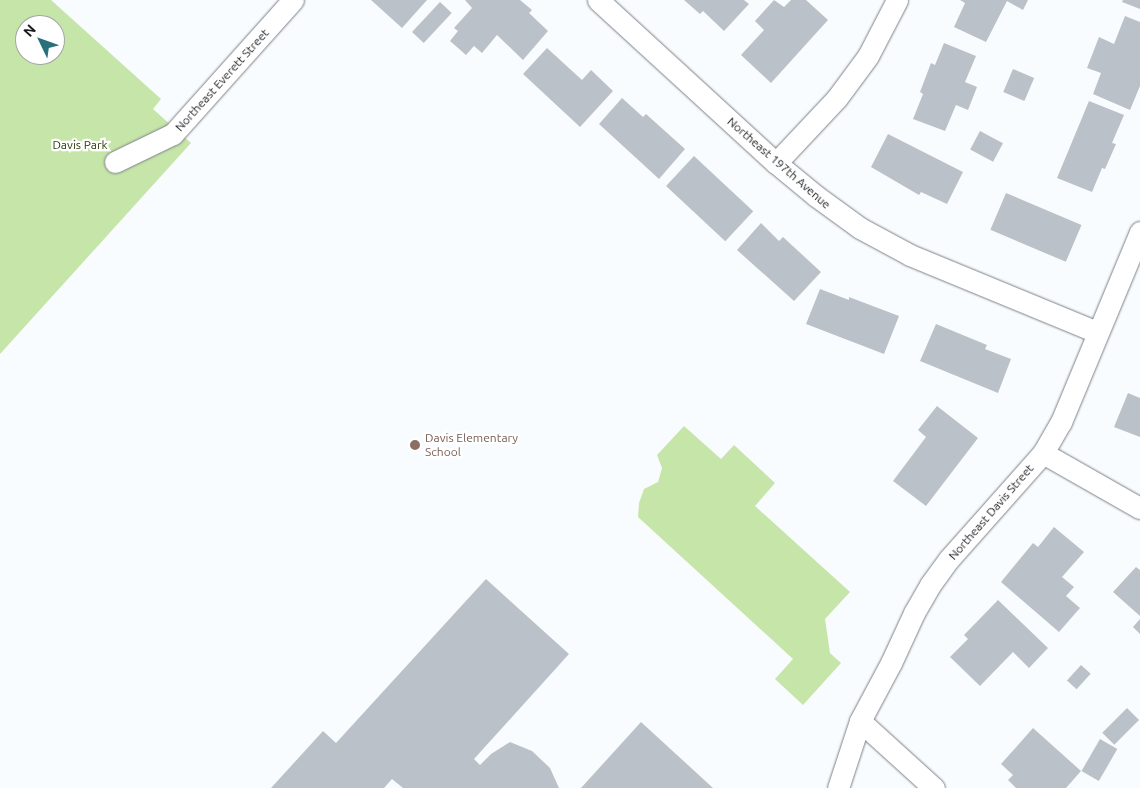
<!DOCTYPE html>
<html>
<head>
<meta charset="utf-8">
<style>
  body { margin:0 }
  #map { position:relative; width:1140px; height:788px; overflow:hidden; background:#f9fcff; font-family:Ubuntu,sans-serif }
  div>[style] { position:absolute }
  .green>* { inset:0; background:#c6e5a8 }
  .building>* { inset:0; background:#bbc1c9; transform-origin:0 0 }
  .roads { filter:drop-shadow(0 0 1px #7c8188) drop-shadow(0 0 1px #7c8188) }
  .street>* { height:21px; margin:-10.5px; padding:0 10.5px; transform-origin:10.5px; border-radius:10.5px; background:#fff }
  .dots>* { width:14px; height:14px; translate:-50% -50%; box-sizing:border-box; border:2px solid #fff; border-radius:50% }
  span { translate:-50% -50%; white-space:nowrap; text-align:center; line-height:1.15; -webkit-text-stroke:4.5px #fff; paint-order:stroke }
  .street-label { font-size:12px; color:#191b1e }
  .park-label { font-size:12px; color:#293e0b }
  .education-label { font-size:12px; color:#785e54 }
  .left { translate:0 -50%; text-align:left }
  .north { position:absolute; left:15px; top:15px; width:50px; height:50px; box-sizing:border-box; background:#fff; border:1px solid #a3a4a5; border-radius:50%; rotate:312deg; font-size:14px; font-weight:700; line-height:20px; text-align:center; color:#191b1e }
  .north::after { content:''; display:block; margin:auto; width:18px; height:22px; background:#28717b; clip-path:polygon(50% 0,100% 100%,50% 72%,0 100%) }
</style>
</head>
<body>
<div id="map">
  <div class="green">
    <div style="clip-path:polygon(evenodd,0 0,51px 0,161px 99px,153px 109px,191px 143px,0 354px,0 0,25px 25px,55px 25px,55px 55px,25px 55px,25px 25px)"></div>
    <div style="clip-path:polygon(684px 426px,721px 459px,734px 445px,775px 483px,755px 506px,850px 592px,825px 619px,830px 653px,841px 663px,803px 705px,775px 679px,793px 659px,638px 517px,639px 503px,644px 489px,658px 482px,662px 468px,657px 455px)"></div>
  </div>
  <div class="building">
    <div style="clip-path:polygon(371px 0,427px 0,402px 28px)"></div>
    <div style="clip-path:polygon(465px 0,520px 0,532px 10px,529px 13px,548px 31px,523px 60px,497px 35px,482px 53px,474px 46px,466px 55px,450px 41px,458px 31px,454px 28px,472px 8px)"></div>
    <div style="clip-path:polygon(684px 0,744px 0,749px 4px,724px 31px,703px 11px,700px 14px)"></div>
    <div style="clip-path:polygon(774px 0,784px 7px,791px 0,806px 0,828px 20px,771px 83px,741px 55px,764px 30px,755px 21px)"></div>
    <div style="clip-path:polygon(960px 0,1028px 0,1023px 10px,1007px 1px,986px 42px,954px 27px,965px 3px)"></div>
    <div style="clip-path:polygon(1123px 0,1140px 0,1140px 9px,1122px 2px)"></div>
    <div style="left:440px;top:2px;width:16px;height:41px;rotate:43deg"></div>
    <div style="clip-path:polygon(1125px 16px,1140px 22px,1140px 86px,1130px 110px,1093px 94px,1101px 73px,1087px 68px,1099px 37px,1114px 44px)"></div>
    <div style="clip-path:polygon(944px 43px,976px 56px,965px 82px,977px 87px,968px 110px,956px 105px,945px 131px,913px 119px,923px 94px,920px 92px,931px 63px,935px 65px)"></div>
    <div style="clip-path:polygon(547px 48px,582px 80px,591px 70px,613px 91px,580px 127px,523px 74px)"></div>
    <div style="left:1013px;top:69px;width:23px;height:25px;rotate:23deg"></div>
    <div style="clip-path:polygon(622px 98px,643px 117px,646px 114px,685px 149px,659px 179px,599px 124px)"></div>
    <div style="clip-path:polygon(1089px 101px,1124px 115px,1112px 143px,1116px 144px,1105px 169px,1102px 168px,1092px 192px,1057px 178px)"></div>
    <div style="left:980px;top:131px;width:26px;height:21px;rotate:28deg"></div>
    <div style="clip-path:polygon(888px 134px,963px 172px,947px 204px,921px 192px,919px 195px,871px 167px)"></div>
    <div style="left:694px;top:156px;width:81px;height:41px;rotate:43deg"></div>
    <div style="left:1006px;top:193px;width:82px;height:40px;rotate:23deg"></div>
    <div style="clip-path:polygon(761px 223px,779px 241px,783px 237px,821px 272px,794px 301px,737px 250px)"></div>
    <div style="clip-path:polygon(820px 289px,849px 300px,849px 297px,899px 316px,884px 354px,806px 324px)"></div>
    <div style="clip-path:polygon(936px 324px,987px 345px,985px 349px,1011px 359px,998px 393px,920px 361px)"></div>
    <div style="clip-path:polygon(1128px 393px,1140px 398px,1140px 437px,1114px 427px)"></div>
    <div style="clip-path:polygon(937px 406px,978px 438px,926px 506px,893px 481px,926px 437px,918px 430px)"></div>
    <div style="clip-path:polygon(1054px 527px,1084px 552px,1062px 577px,1074px 587px,1066px 596px,1080px 608px,1059px 632px,1001px 582px,1033px 543px,1038px 547px)"></div>
    <div style="clip-path:polygon(1136px 567px,1140px 570px,1140px 616px,1113px 592px)"></div>
    <div style="clip-path:polygon(486px 579px,569px 654px,474px 759px,480px 765px,491px 754px,510px 742px,532px 751px,550px 768px,559px 788px,403px 788px,392px 779px,384px 788px,271px 788px,323px 731px,336px 743px)"></div>
    <div style="clip-path:polygon(998px 600px,1048px 648px,1029px 668px,1013px 652px,980px 686px,950px 657px,968px 639px,964px 635px)"></div>
    <div style="clip-path:polygon(1140px 619px,1140px 634px,1133px 627px)"></div>
    <div style="left:1081px;top:665px;width:13px;height:21px;rotate:42deg"></div>
    <div style="left:1127px;top:708px;width:17px;height:35px;rotate:45deg"></div>
    <div style="clip-path:polygon(641px 722px,713px 788px,581px 788px)"></div>
    <div style="clip-path:polygon(1033px 728px,1081px 771px,1066px 788px,1016px 788px,1008px 780px,1013px 775px,1001px 764px)"></div>
    <div style="left:1100px;top:739px;width:20px;height:37px;rotate:30deg"></div>
  </div>
  <div class="roads">
    <div class="street">
      <div style="left:598px;top:0;width:241px;rotate:42.5deg"></div>
      <div style="left:776px;top:163px;width:52px;rotate:39.5deg"></div>
      <div style="left:816px;top:196px;width:54px;rotate:36deg"></div>
      <div style="left:860px;top:228px;width:57px;rotate:28.4deg"></div>
      <div style="left:910px;top:255px;width:202px;rotate:22.4deg"></div>
      <div style="left:115px;top:162px;width:64px;rotate:-25.8deg"></div>
      <div style="left:173px;top:134px;width:180px;rotate:-48.2deg"></div>
      <div style="left:776px;top:163px;width:89px;rotate:-46.8deg"></div>
      <div style="left:837px;top:98px;width:52px;rotate:-53.6deg"></div>
      <div style="left:868px;top:56px;width:63px;rotate:-62.6deg"></div>
      <div style="left:1043px;top:453px;width:112px;rotate:29.6deg"></div>
      <div style="left:860px;top:721px;width:100px;rotate:42.2deg"></div>
      <div style="left:838px;top:788px;width:71px;rotate:-71.8deg"></div>
      <div style="left:860px;top:721px;width:66px;rotate:-61.9deg"></div>
      <div style="left:891px;top:663px;width:55px;rotate:-65.3deg"></div>
      <div style="left:914px;top:613px;width:32px;rotate:-60deg"></div>
      <div style="left:930px;top:585px;width:32px;rotate:-54deg"></div>
      <div style="left:949px;top:559px;width:142px;rotate:-48.4deg"></div>
      <div style="left:1043px;top:453px;width:36px;rotate:-60deg"></div>
      <div style="left:1061px;top:422px;width:206px;rotate:-67.4deg"></div>
    </div>
  </div>
  <div class="dots">
    <div style="left:415px;top:445px;background:#8d6e63"></div>
  </div>
  <div class="street-label">
    <span style="left:222px;top:80px;rotate:-48deg">Northeast Everett Street</span>
    <span style="left:779px;top:163px;rotate:41deg">Northeast 197th Avenue</span>
    <span style="left:991px;top:512px;rotate:-49deg">Northeast Davis Street</span>
  </div>
  <div class="park-label">
    <span style="left:80px;top:145px">Davis Park</span>
  </div>
  <div class="education-label">
    <span class="left" style="left:425px;top:445px">Davis Elementary<br>School</span>
  </div>
  <div class="north">N</div>
</div>
</body>
</html>
